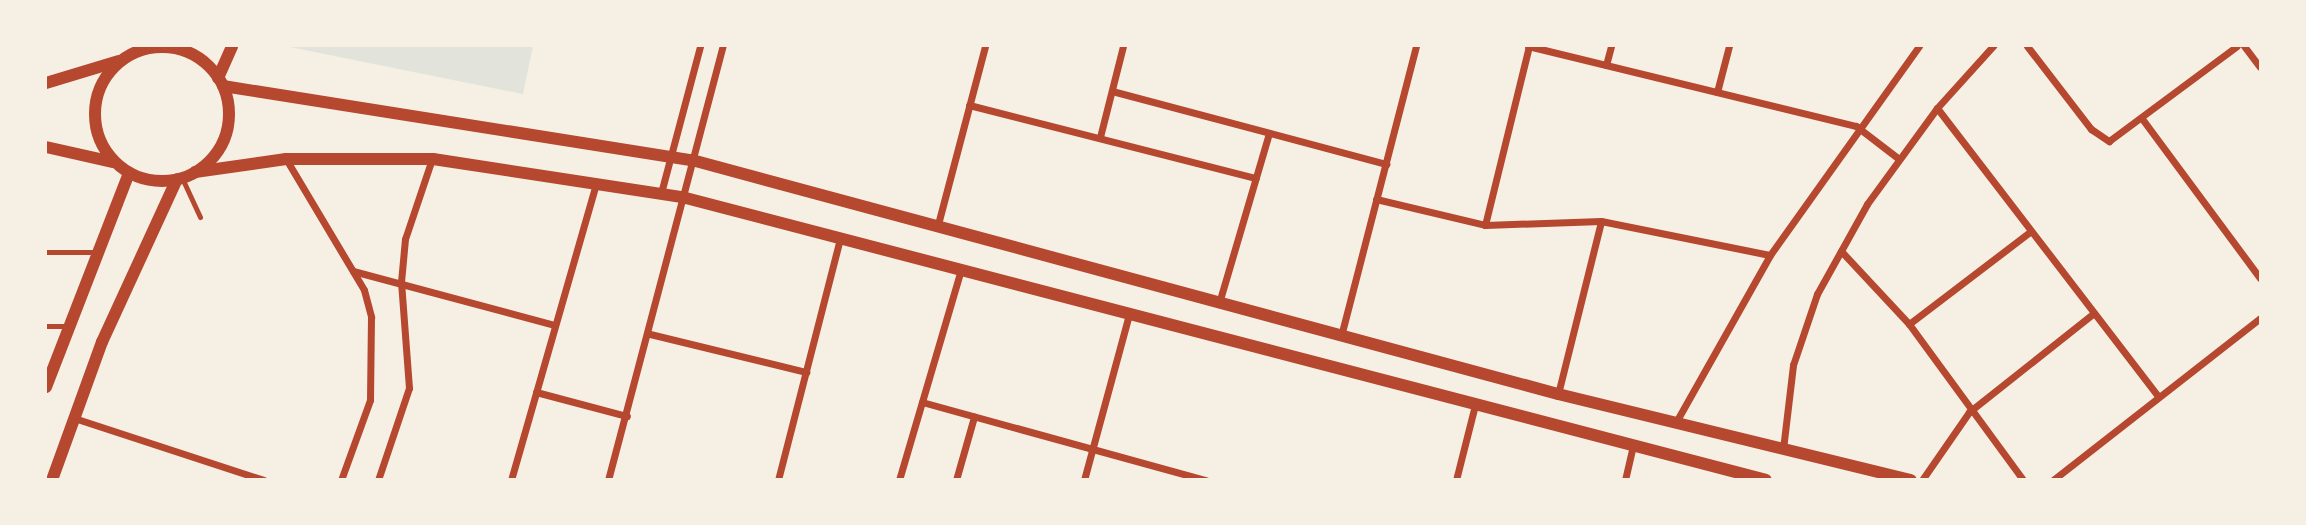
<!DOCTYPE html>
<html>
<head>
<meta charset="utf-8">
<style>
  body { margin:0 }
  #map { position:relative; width:2306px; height:525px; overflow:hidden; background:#f6efe4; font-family:"Exo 2",sans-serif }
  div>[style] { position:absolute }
  .green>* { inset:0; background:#e2e4dc }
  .service>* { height:5px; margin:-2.5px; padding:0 2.5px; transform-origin:2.5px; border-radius:2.5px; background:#b5482f }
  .minor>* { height:7px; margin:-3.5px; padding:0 3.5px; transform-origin:3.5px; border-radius:3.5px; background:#b5482f }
  .tertiary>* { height:12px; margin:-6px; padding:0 6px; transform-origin:6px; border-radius:6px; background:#b5482f }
  .tertiary>.ring { margin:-6px; padding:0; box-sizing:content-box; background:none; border:12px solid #b5482f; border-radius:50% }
  span { translate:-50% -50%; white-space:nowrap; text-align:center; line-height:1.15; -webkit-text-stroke:7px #f6efe4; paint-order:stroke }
  .frame { position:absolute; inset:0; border:47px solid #f6efe4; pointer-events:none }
</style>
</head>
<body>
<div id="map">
  <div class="green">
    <div style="clip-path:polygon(285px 46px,533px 46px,523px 94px)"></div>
  </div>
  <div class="service">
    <div style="left:182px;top:178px;width:43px;rotate:65.2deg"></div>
    <div style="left:46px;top:252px;width:50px"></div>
    <div style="left:46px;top:326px;width:22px"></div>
  </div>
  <div class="minor">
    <div style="left:1528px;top:46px;width:338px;rotate:13.7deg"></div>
    <div style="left:1856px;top:126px;width:54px;rotate:37.5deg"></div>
    <div style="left:2027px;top:46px;width:105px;rotate:52.4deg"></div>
    <div style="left:2091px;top:129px;width:22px;rotate:34deg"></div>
    <div style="left:2109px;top:141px;width:159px;rotate:-36.6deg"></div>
    <div style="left:2244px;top:46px;width:26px;rotate:53deg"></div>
    <div style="left:1606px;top:65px;width:20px;rotate:-75deg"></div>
    <div style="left:1112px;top:91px;width:284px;rotate:14.9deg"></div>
    <div style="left:1717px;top:92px;width:48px;rotate:-75.4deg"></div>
    <div style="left:969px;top:105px;width:296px;rotate:14.3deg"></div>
    <div style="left:1937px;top:108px;width:364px;rotate:52.5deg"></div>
    <div style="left:2143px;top:120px;width:197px;rotate:53.5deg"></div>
    <div style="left:1100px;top:137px;width:94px;rotate:-75.8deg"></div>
    <div style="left:286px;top:159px;width:152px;rotate:59.2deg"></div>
    <div style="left:364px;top:290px;width:28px;rotate:75deg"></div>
    <div style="left:371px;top:317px;width:83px;rotate:90.7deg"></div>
    <div style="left:370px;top:400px;width:85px;rotate:109.9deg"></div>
    <div style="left:661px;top:193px;width:152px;rotate:-75.1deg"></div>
    <div style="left:1376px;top:199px;width:112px;rotate:13.4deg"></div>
    <div style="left:1485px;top:225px;width:116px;rotate:-2deg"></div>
    <div style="left:1601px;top:221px;width:172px;rotate:11.4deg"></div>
    <div style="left:1485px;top:225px;width:184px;rotate:-76.2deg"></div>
    <div style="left:937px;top:228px;width:188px;rotate:-75.2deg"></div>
    <div style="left:1841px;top:251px;width:100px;rotate:47deg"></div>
    <div style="left:1909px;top:324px;width:193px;rotate:53.8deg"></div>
    <div style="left:353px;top:271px;width:209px;rotate:15deg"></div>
    <div style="left:1219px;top:303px;width:177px;rotate:-73.6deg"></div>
    <div style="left:1909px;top:324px;width:153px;rotate:-37.3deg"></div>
    <div style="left:650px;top:334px;width:161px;rotate:13.7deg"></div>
    <div style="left:1341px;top:336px;width:300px;rotate:-75.5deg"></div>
    <div style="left:536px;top:392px;width:94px;rotate:14.8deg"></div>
    <div style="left:1558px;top:394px;width:178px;rotate:-76deg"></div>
    <div style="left:922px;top:402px;width:295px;rotate:15.4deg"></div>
    <div style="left:74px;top:418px;width:200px;rotate:18.1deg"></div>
    <div style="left:1676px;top:422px;width:192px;rotate:-60.6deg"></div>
    <div style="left:1770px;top:255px;width:257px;rotate:-54.5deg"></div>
    <div style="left:1783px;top:449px;width:85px;rotate:-83.2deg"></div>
    <div style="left:1793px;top:365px;width:75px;rotate:-71.3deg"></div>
    <div style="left:1817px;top:294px;width:103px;rotate:-60.9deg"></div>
    <div style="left:1867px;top:204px;width:119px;rotate:-53.9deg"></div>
    <div style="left:1937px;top:108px;width:84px;rotate:-47.9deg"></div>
    <div style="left:378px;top:480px;width:97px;rotate:-71.4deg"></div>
    <div style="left:409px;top:388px;width:106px;rotate:-94.3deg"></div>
    <div style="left:401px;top:282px;width:43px;rotate:-84.7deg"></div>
    <div style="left:405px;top:239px;width:84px;rotate:-71.4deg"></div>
    <div style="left:511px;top:480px;width:308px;rotate:-74deg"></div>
    <div style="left:608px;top:480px;width:449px;rotate:-75.2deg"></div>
    <div style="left:778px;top:480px;width:250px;rotate:-75.6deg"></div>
    <div style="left:899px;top:480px;width:220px;rotate:-73.6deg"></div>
    <div style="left:956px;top:480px;width:66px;rotate:-74.1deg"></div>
    <div style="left:1084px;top:480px;width:172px;rotate:-74.8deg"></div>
    <div style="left:1456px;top:480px;width:77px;rotate:-75.8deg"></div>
    <div style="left:1625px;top:480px;width:36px;rotate:-77deg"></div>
    <div style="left:1922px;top:480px;width:83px;rotate:-55.3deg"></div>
    <div style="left:1969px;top:412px;width:159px;rotate:-38.4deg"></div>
    <div style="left:2053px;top:480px;width:263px;rotate:-38deg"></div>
  </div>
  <div class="tertiary">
    <div class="ring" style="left:95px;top:47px;width:122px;height:122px"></div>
    <div style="left:218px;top:78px;width:35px;rotate:-66deg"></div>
    <div style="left:46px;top:83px;width:76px;rotate:-16.8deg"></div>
    <div style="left:223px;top:86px;width:475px;rotate:9deg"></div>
    <div style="left:692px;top:160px;width:897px;rotate:15.12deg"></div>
    <div style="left:1558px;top:394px;width:363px;rotate:13.7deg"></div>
    <div style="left:46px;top:147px;width:69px;rotate:12.6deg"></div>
    <div style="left:195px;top:172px;width:92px;rotate:-8.1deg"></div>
    <div style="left:286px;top:159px;width:147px"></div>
    <div style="left:433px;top:159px;width:252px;rotate:8.7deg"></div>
    <div style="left:682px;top:197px;width:1120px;rotate:14.63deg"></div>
    <div style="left:46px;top:387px;width:230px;rotate:-68.8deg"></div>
    <div style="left:52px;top:480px;width:147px;rotate:-70.1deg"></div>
    <div style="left:102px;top:342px;width:179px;rotate:-65.3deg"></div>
  </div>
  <div class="frame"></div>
</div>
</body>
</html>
